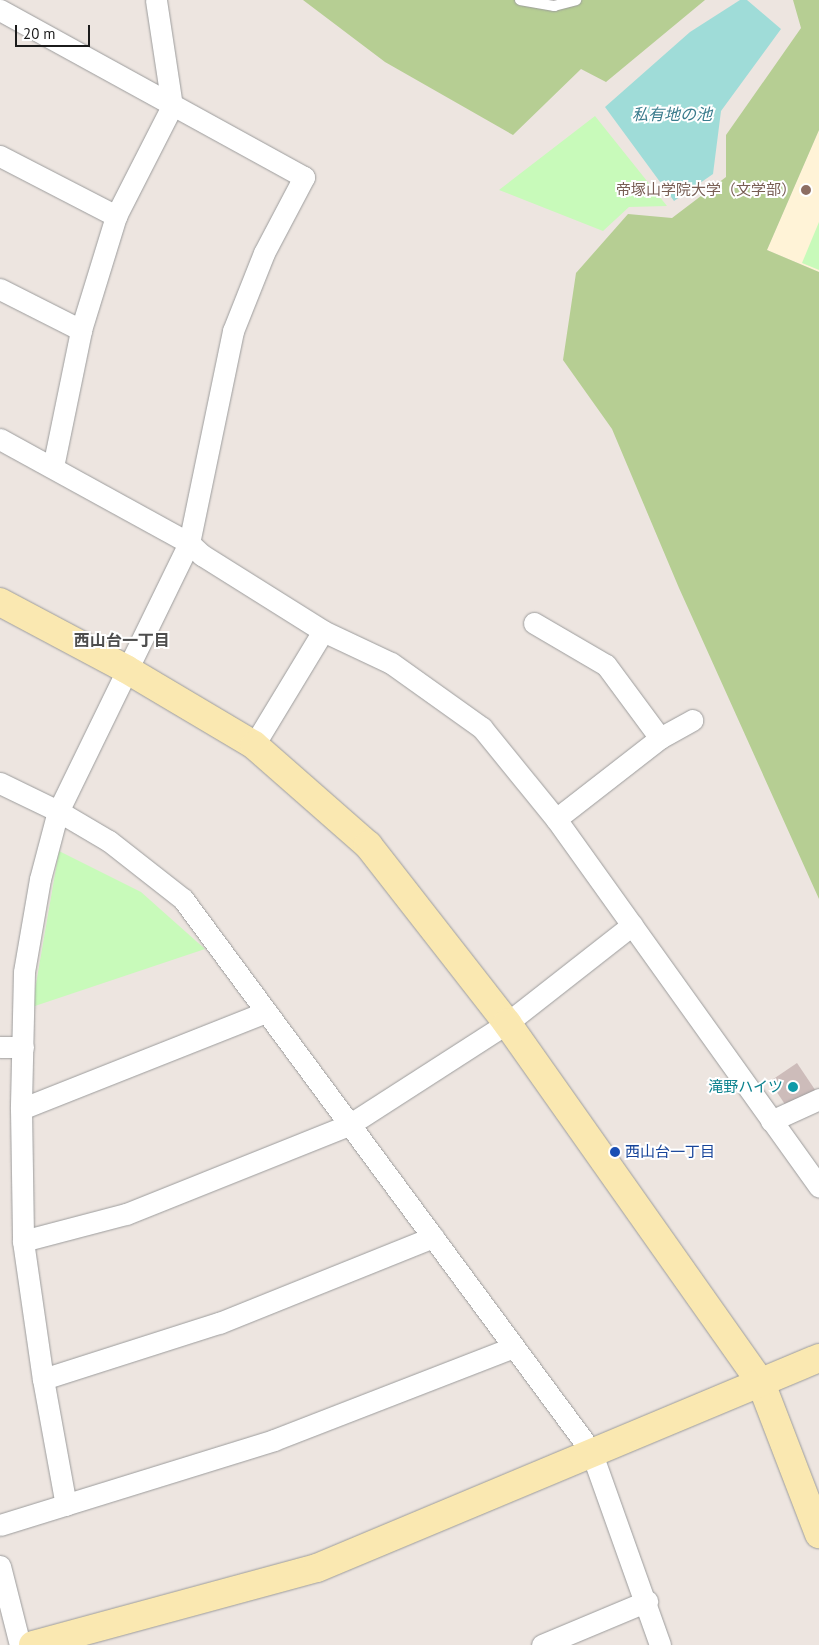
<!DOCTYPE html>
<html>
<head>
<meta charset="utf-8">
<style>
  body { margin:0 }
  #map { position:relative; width:819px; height:1645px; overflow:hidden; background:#ede5e0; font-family:"PT Sans","Noto Sans JP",sans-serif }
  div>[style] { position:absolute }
  .education>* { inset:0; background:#fff3d7 }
  .forest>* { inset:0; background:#b6ce93 }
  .park>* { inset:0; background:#c8faba }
  .water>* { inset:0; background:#9fdcd8 }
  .building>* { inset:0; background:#cdbcba; transform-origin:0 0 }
  .roads { filter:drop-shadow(0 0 1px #9c9c9c) drop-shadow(0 0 1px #9c9c9c) }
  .lane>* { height:10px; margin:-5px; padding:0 5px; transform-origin:5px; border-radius:5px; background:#fff }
  .street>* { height:21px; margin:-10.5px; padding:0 10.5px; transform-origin:10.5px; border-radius:10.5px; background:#fff }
  .secondary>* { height:28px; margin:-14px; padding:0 14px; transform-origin:14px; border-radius:14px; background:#fae8b1 }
  .dots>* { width:14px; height:14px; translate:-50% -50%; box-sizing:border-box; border:2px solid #fff; border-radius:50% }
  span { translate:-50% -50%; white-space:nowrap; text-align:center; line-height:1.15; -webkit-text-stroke:4px #fff; paint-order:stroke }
  .education-label { font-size:15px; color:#785e54 }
  .right { translate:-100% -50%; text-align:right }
  .culture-label { font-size:15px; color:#0d838f }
  .transit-label { font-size:15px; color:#164399 }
  .left { translate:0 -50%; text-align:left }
  .water-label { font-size:16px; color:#3b7c8d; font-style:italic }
  .neighbourhood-label { font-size:16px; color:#4e4e4e; font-weight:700 }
  .scale { position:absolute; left:15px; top:25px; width:75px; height:22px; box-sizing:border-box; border:2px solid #1b1b1b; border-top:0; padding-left:6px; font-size:15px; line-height:18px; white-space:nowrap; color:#1b1b1b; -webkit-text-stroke:4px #fff; paint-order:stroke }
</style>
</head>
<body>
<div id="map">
  <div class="education">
    <div style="clip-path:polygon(819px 130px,819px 272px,767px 250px)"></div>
  </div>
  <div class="forest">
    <div style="clip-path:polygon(303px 0,520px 0,554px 6px,576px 0,705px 0,606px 82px,581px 69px,513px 135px,385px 62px)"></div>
    <div style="clip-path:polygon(793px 0,819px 0,819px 130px,767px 250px,819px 272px,819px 899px,679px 588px,612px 429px,563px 360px,576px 273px,628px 214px,672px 218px,726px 177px,726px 135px,801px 28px)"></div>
  </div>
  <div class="park">
    <div style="clip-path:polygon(595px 116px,667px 206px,629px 207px,603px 231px,499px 190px)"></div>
    <div style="clip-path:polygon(819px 222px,819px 270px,802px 263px)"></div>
    <div style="clip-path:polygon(59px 851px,141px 892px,205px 949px,32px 1007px)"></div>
  </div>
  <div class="water">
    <div style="clip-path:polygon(740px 0,747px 0,781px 29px,721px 111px,713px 174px,674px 201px,605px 107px,690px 32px)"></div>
  </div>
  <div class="building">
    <div style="left:797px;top:1063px;width:34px;height:33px;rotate:56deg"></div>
  </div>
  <div class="roads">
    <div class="lane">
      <div style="left:520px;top:0;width:35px;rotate:10deg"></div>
      <div style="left:554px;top:6px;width:23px;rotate:-15deg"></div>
    </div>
    <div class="street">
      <div style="left:0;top:10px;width:347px;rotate:28.8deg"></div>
      <div style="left:304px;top:177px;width:86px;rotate:117.8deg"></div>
      <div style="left:264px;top:253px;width:84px;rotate:111.7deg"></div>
      <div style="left:233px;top:331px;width:217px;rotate:101.7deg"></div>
      <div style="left:189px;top:543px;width:18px;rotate:43deg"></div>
      <div style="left:202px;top:555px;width:143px;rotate:32.1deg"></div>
      <div style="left:323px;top:631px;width:75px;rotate:25.2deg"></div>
      <div style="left:391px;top:663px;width:112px;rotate:35.5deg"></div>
      <div style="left:482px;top:728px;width:117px;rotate:50.9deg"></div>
      <div style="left:556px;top:819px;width:452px;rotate:54.4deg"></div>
      <div style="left:0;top:156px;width:131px;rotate:27.3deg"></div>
      <div style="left:0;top:289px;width:91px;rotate:26.8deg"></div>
      <div style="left:0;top:439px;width:216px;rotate:28.8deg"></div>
      <div style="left:189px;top:543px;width:298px;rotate:116deg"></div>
      <div style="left:58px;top:811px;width:70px;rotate:104.8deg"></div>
      <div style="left:40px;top:879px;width:94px;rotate:99.8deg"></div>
      <div style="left:24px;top:972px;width:137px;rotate:91.3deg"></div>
      <div style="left:21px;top:1109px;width:132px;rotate:89.1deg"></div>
      <div style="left:23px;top:1241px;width:139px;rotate:81.8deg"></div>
      <div style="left:43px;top:1379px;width:128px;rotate:79.7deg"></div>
      <div style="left:53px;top:467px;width:140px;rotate:-78.4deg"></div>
      <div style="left:81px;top:330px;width:119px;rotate:-72.9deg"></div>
      <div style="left:116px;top:216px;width:123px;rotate:-63deg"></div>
      <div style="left:172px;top:106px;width:107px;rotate:-98.6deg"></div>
      <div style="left:534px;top:623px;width:83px;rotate:30.3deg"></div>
      <div style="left:606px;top:665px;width:91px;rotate:53.5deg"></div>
      <div style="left:254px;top:745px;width:133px;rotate:-58.8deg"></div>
      <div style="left:0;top:783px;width:64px;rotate:25.8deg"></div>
      <div style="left:58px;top:811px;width:59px;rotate:30.5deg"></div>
      <div style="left:109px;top:841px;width:94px;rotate:38.1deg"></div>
      <div style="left:183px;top:899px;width:686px;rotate:53.53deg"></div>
      <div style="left:591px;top:1451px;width:206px;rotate:70.4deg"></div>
      <div style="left:556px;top:819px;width:132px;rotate:-37.9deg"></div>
      <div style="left:660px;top:738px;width:37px;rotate:-29deg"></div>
      <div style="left:0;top:1047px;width:23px"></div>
      <div style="left:21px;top:1109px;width:264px;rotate:-21.6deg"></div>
      <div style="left:771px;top:1121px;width:53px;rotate:-24.6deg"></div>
      <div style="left:23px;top:1241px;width:106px;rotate:-14.7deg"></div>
      <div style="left:126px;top:1214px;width:240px;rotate:-21.8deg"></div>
      <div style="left:349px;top:1125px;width:188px;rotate:-32.8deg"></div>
      <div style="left:507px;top:1023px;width:159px;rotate:-38.1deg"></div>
      <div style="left:43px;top:1379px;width:185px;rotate:-17.7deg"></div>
      <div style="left:219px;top:1323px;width:231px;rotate:-21.9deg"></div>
      <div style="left:0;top:1525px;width:287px;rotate:-17.2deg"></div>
      <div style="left:274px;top:1440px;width:257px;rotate:-21.2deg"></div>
      <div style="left:0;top:1566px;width:81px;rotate:75.8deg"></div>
      <div style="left:542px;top:1645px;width:114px;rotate:-22.7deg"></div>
    </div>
    <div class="secondary">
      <div style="left:0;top:602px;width:143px;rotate:28deg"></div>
      <div style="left:126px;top:669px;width:149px;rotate:30.7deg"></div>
      <div style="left:254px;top:745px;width:152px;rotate:41.3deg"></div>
      <div style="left:368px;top:845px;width:226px;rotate:52deg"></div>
      <div style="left:507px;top:1023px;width:441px;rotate:54.8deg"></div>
      <div style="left:761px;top:1383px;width:162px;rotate:69deg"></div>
      <div style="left:33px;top:1645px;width:294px;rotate:-15.2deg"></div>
      <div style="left:317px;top:1568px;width:544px;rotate:-22.7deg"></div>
    </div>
  </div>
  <div class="dots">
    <div style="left:806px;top:190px;background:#8d6e63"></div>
    <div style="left:793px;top:1087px;background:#0f9aa8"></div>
    <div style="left:615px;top:1152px;background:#1a4fb4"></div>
  </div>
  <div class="education-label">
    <span class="right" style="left:796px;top:190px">帝塚山学院大学（文学部）</span>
  </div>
  <div class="culture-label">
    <span class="right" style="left:783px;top:1087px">滝野ハイツ</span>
  </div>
  <div class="transit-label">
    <span class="left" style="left:625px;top:1152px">西山台一丁目</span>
  </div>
  <div class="water-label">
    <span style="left:672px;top:114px">私有地の池</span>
  </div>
  <div class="neighbourhood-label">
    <span style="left:122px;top:640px">西山台一丁目</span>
  </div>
  <div class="scale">20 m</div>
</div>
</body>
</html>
